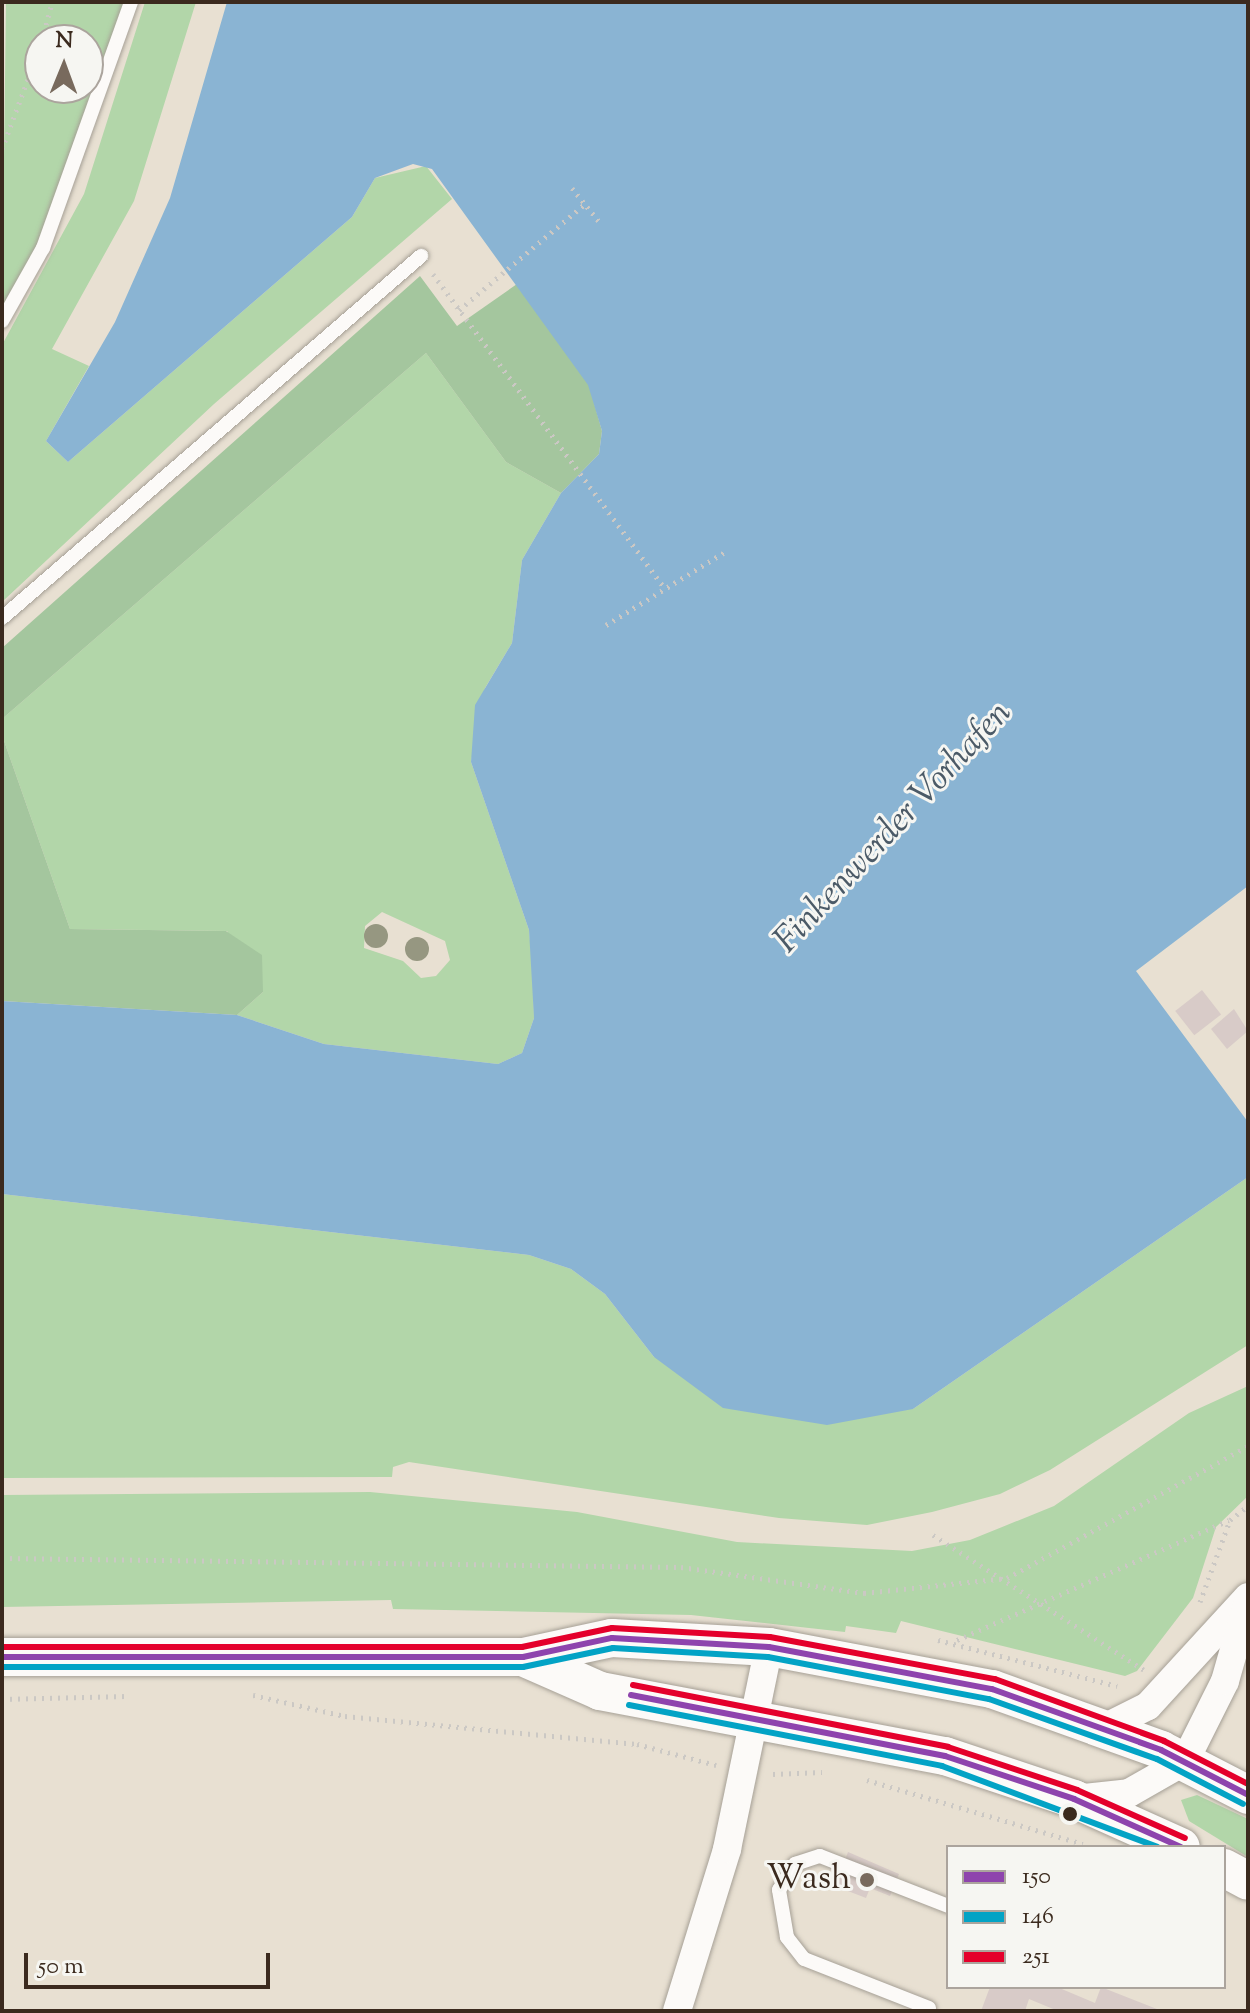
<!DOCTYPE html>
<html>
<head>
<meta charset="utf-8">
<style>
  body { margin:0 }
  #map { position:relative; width:1250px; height:2013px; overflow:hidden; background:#e8e0d2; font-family:"Sorts Mill Goudy",serif }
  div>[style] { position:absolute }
  .green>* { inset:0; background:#b2d6a9 }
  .forest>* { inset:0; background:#a4c69e }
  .water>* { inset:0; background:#8ab4d3 }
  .building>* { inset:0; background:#d8cbc8; transform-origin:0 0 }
  .path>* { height:5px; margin-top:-2.5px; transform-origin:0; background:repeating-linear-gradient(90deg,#cbc8c4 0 2px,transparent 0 8px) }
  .roads { filter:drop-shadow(0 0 2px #a6a096) drop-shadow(0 0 2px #a6a096) }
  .lane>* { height:14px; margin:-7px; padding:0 7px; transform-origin:7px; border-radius:7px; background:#fcfaf8 }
  .street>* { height:28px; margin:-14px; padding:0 14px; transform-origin:14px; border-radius:14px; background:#fcfaf8 }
  .secondary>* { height:38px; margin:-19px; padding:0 19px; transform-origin:19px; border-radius:19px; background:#fcfaf8 }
  .bus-1>* { height:6px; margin:-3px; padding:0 3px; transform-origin:3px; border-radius:3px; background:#8e44ad }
  .bus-2>* { height:6px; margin:-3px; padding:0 3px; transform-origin:3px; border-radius:3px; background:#03a3c5 }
  .bus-3>* { height:6px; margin:-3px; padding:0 3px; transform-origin:3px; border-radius:3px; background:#e4002b }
  .trees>* { width:24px; height:24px; margin:-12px; border-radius:50%; background:#969781 }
  .dots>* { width:22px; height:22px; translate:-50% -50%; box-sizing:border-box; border:4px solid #f6f6f2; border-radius:50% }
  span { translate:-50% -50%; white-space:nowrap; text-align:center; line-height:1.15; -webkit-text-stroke:6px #f6f6f2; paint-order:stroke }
  .poi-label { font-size:34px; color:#3b2a1e }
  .right { translate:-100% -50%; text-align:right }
  .water-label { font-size:36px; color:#4b5a67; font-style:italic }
  .frame { position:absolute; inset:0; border:4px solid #3b2a1e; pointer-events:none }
  .legend { position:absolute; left:946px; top:1845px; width:280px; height:144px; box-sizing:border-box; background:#f6f6f2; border:2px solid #aba49d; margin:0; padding:10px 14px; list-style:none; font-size:24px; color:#3b2a1e }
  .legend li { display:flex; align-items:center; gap:16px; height:40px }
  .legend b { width:40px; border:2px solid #aba49d }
  .north { position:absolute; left:24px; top:24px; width:80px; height:80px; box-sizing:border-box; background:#f6f6f2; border:2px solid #aba49d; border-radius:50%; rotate:1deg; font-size:22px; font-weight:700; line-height:32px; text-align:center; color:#3b2a1e }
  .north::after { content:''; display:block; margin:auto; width:28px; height:36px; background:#786a5d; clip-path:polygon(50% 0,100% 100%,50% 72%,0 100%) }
  .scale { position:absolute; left:24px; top:1953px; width:246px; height:36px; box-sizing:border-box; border:4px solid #3b2a1e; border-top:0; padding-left:10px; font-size:24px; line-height:28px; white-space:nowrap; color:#3b2a1e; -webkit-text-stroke:6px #f6f6f2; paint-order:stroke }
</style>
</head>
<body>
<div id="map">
  <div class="green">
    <div style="clip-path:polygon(evenodd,6px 2px,129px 2px,72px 178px,2px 314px,6px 2px,40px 40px,88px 40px,88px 88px,40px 88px,40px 40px)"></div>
    <div style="clip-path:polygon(145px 2px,196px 2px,134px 201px,52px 349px,89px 366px,46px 441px,68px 462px,352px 217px,375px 178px,426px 166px,452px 199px,214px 404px,2px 602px,2px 345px,84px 194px)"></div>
    <div style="clip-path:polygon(evenodd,426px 353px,506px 462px,561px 493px,522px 560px,512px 643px,485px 688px,471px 762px,529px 930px,533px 973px,534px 1018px,522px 1053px,498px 1064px,324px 1044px,237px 1015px,263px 992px,227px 931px,70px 929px,2px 735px,2px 719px,426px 353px,382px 912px,445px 941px,450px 960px,436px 976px,421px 978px,403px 961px,364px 948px,365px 926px,382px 912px)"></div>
    <div style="clip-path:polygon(1248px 1177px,1248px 1345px,1050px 1470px,1000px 1494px,932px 1512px,867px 1525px,779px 1518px,409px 1462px,393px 1467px,392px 1477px,2px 1478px,2px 1194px,529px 1255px,571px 1269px,605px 1294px,654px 1357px,913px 1409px)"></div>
    <div style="clip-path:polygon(1248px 1386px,1248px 1496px,1216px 1527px,1193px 1598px,1137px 1671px,1125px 1676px,901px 1621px,896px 1633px,846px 1626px,845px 1632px,691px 1615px,393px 1609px,391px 1600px,2px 1607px,2px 1495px,370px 1492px,577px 1512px,737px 1542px,912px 1551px,970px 1540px,1054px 1506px,1189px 1413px)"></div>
    <div style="clip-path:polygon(1197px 1795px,1248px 1819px,1248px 1857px,1189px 1821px,1181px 1800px)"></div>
  </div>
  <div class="forest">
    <div style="clip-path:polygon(420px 276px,457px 326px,517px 284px,589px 385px,602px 431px,599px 454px,561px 493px,506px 462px,426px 353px,2px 719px,2px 648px)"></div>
    <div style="clip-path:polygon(2px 735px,70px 929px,226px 931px,262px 955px,263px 992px,237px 1015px,2px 1001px)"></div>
  </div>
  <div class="water">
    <div style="clip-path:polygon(227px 2px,1248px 2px,1248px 886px,1136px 971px,1248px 1122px,1248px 1177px,913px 1409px,827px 1425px,723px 1408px,654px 1357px,605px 1294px,571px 1269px,529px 1255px,2px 1194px,2px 1001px,237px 1015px,324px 1044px,498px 1064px,522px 1053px,534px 1018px,529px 930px,471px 762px,475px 705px,512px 643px,522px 560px,561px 493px,599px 454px,602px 431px,588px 385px,432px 169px,413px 164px,375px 178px,352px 217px,68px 462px,46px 441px,115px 322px,170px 198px)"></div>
  </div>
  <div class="building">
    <div style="left:1202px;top:990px;width:31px;height:34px;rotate:52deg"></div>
    <div style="clip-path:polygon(1234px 1009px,1248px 1031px,1227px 1049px,1211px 1029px)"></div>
    <div style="clip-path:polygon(848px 1852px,899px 1874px,890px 1896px,870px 1888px,866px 1898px,835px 1886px)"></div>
    <div style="clip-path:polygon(990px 1987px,1057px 1987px,1095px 2003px,1101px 1987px,1162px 2011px,1058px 2011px,1029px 1999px,1025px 2011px,981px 2011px)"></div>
  </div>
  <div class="path">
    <div style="left:42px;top:40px;width:39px;rotate:-75deg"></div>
    <div style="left:2px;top:149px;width:109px;rotate:-69.6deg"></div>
    <div style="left:572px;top:188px;width:46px;rotate:51.1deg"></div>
    <div style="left:433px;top:274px;width:391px;rotate:53.6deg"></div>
    <div style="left:459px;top:310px;width:165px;rotate:-40.1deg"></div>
    <div style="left:606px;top:625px;width:143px;rotate:-31.6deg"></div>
    <div style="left:933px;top:1535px;width:250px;rotate:32.6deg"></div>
    <div style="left:2px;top:1558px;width:679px;rotate:0.76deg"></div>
    <div style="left:681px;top:1567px;width:185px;rotate:8.1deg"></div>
    <div style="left:864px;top:1593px;width:144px;rotate:-6deg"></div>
    <div style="left:1007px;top:1578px;width:275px;rotate:-28.7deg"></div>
    <div style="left:1200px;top:1602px;width:87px;rotate:-69.9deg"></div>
    <div style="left:1230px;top:1520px;width:23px;rotate:-38deg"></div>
    <div style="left:938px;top:1640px;width:185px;rotate:14.4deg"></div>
    <div style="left:957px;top:1640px;width:297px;rotate:-23.8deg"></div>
    <div style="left:253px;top:1695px;width:94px;rotate:12.9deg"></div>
    <div style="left:345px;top:1716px;width:293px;rotate:5.5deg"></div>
    <div style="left:637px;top:1744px;width:82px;rotate:14.9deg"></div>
    <div style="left:2px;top:1699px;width:125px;rotate:-1.4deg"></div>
    <div style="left:773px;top:1774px;width:49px;rotate:-2.3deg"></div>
    <div style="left:867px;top:1780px;width:225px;rotate:16.5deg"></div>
  </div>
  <div class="roads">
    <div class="lane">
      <div style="left:2px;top:321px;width:84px;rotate:-60.7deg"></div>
      <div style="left:43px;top:248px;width:261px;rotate:-70.3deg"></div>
      <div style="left:2px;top:618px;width:554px;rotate:-40.83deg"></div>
      <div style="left:929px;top:2008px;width:134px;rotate:-158.6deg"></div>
      <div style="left:804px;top:1959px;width:28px;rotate:-128deg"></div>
      <div style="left:787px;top:1937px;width:48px;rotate:-99.7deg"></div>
      <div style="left:779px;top:1890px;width:31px;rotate:-58deg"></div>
      <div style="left:795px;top:1864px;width:26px;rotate:-18deg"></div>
      <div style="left:820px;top:1856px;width:137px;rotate:21.3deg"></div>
    </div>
    <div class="street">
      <div style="left:1106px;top:1727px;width:47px;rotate:-26.6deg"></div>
      <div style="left:1148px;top:1706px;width:148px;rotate:-47.5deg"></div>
      <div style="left:1075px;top:1799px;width:54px;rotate:-6.3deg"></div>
      <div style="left:1129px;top:1793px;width:64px;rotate:-29.7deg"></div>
      <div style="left:1185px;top:1761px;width:89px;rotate:-63.4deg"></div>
      <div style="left:1225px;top:1681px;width:84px;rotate:-74.1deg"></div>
      <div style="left:677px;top:2011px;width:170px;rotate:-72.8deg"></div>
      <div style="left:727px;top:1849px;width:206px;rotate:-78.3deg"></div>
    </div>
    <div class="secondary">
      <div style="left:2px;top:1657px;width:521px"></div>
      <div style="left:523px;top:1657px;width:91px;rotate:-12.1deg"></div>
      <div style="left:612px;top:1638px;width:157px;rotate:3.3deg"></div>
      <div style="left:769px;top:1647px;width:227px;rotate:10.7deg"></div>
      <div style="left:992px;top:1689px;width:180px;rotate:19.8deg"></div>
      <div style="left:1161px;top:1750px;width:98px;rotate:27.3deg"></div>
      <div style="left:523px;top:1657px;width:84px;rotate:23.8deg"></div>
      <div style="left:600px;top:1691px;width:351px;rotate:10.7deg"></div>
      <div style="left:945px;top:1756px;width:136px;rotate:18.4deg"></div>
      <div style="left:1074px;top:1799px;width:117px;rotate:24.2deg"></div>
      <div style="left:1224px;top:1868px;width:27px;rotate:28deg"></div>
    </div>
  </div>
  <div class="bus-1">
    <div style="left:2px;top:1657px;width:521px"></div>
    <div style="left:523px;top:1657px;width:91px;rotate:-12.1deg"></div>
    <div style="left:612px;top:1638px;width:157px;rotate:3.3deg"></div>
    <div style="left:769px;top:1647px;width:227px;rotate:10.7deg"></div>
    <div style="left:992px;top:1689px;width:180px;rotate:19.8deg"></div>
    <div style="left:1161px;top:1750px;width:98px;rotate:27.3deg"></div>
    <div style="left:631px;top:1695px;width:320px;rotate:11deg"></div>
    <div style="left:945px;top:1756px;width:136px;rotate:18.4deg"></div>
    <div style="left:1074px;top:1799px;width:117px;rotate:24.2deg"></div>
  </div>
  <div class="bus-2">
    <div style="left:2px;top:1667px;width:521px"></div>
    <div style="left:523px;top:1667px;width:92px;rotate:-11.9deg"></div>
    <div style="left:613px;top:1648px;width:155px;rotate:3.3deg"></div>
    <div style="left:768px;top:1657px;width:225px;rotate:10.8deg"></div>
    <div style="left:989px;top:1699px;width:178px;rotate:19.7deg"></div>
    <div style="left:1157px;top:1759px;width:97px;rotate:27.6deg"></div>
    <div style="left:629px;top:1705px;width:319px;rotate:11deg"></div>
    <div style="left:942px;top:1766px;width:230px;rotate:20.6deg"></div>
  </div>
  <div class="bus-3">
    <div style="left:2px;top:1647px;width:520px"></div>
    <div style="left:522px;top:1647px;width:92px;rotate:-11.9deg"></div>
    <div style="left:612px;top:1628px;width:158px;rotate:3.3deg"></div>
    <div style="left:770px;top:1637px;width:229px;rotate:10.6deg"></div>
    <div style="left:995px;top:1679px;width:180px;rotate:20.1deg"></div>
    <div style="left:1164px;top:1741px;width:94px;rotate:27.1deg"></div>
    <div style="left:633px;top:1685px;width:321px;rotate:11.1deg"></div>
    <div style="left:948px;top:1747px;width:136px;rotate:18.4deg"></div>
    <div style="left:1077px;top:1790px;width:118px;rotate:24deg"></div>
  </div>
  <div class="trees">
    <div style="left:376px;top:936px"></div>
    <div style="left:417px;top:949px"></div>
  </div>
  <div class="dots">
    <div style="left:1070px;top:1814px;background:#3b2a1e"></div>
    <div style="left:867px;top:1880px;background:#786a5d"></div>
  </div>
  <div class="poi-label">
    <span class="right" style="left:851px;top:1880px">Wash</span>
  </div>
  <div class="water-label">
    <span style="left:894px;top:828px;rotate:-47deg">Finkenwerder Vorhafen</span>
  </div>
  <div class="frame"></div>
  <ul class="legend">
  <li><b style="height:10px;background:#8e44ad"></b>150</li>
  <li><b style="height:10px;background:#03a3c5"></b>146</li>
  <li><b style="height:10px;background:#e4002b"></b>251</li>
  </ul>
  <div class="north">N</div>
  <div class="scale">50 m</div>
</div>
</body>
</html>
